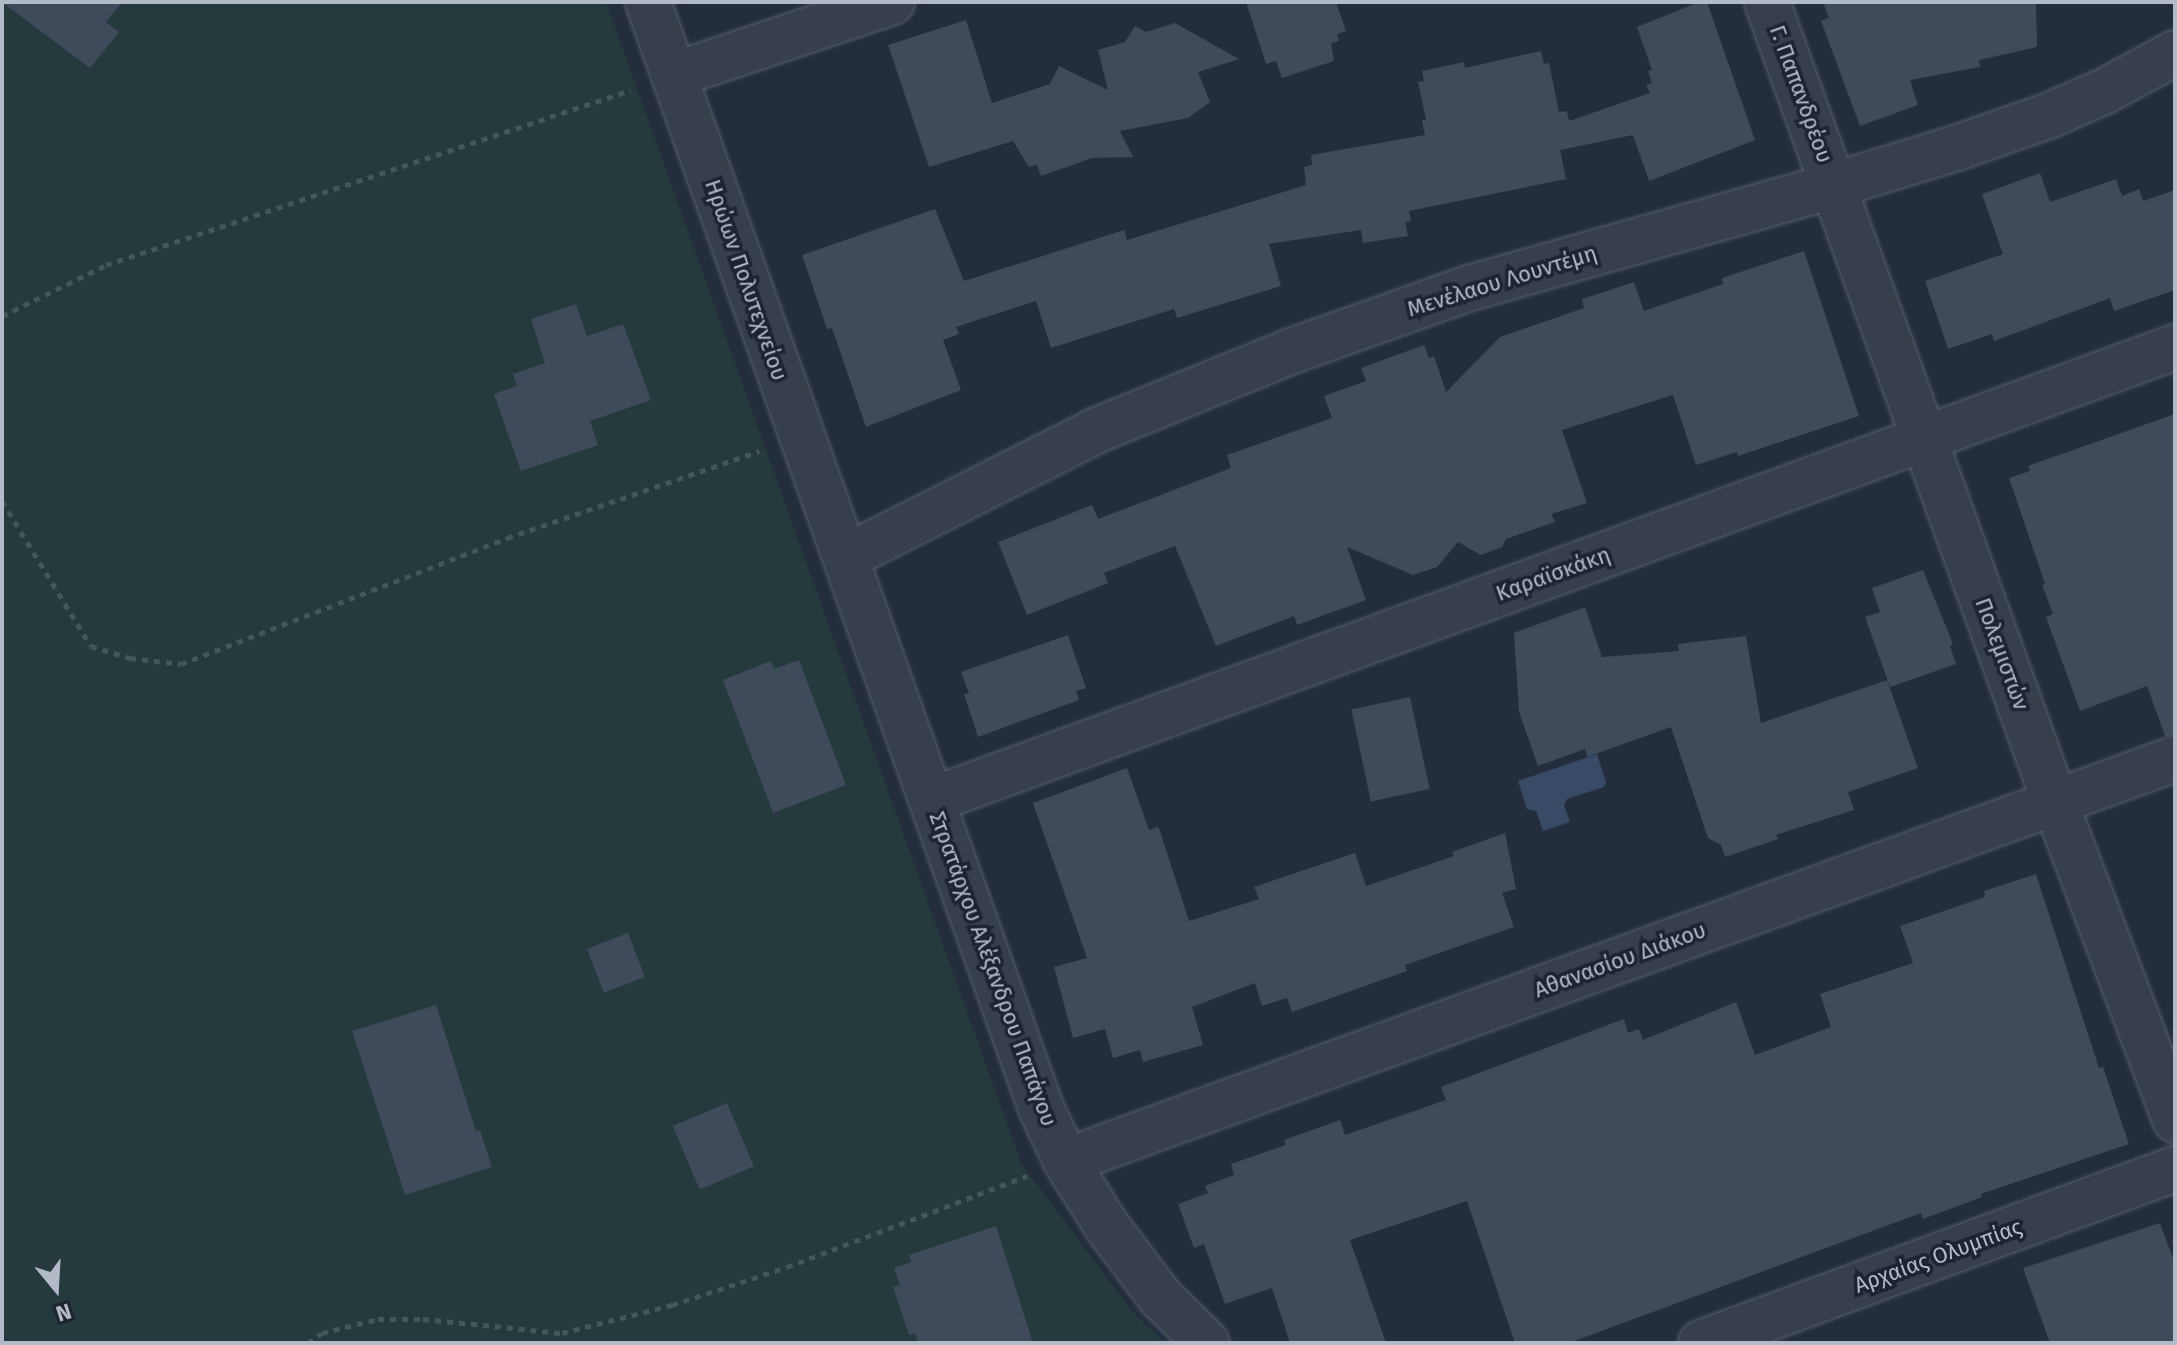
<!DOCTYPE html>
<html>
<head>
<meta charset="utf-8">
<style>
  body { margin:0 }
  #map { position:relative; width:2177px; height:1345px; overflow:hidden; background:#232d3c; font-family:"Fira Sans",sans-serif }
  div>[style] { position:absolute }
  .green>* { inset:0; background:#253a3d }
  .water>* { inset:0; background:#384a66 }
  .building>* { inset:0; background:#3f4b5b; transform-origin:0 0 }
  .path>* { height:5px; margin-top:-2.5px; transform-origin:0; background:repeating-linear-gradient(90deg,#43575a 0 6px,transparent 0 12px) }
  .roads { filter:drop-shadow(0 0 2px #555d6a) drop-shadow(0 0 2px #555d6a) }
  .street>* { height:44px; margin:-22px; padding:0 22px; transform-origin:22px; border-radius:22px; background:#373f4c }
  span { translate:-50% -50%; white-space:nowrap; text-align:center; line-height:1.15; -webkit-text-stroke:7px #1c2431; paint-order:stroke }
  .street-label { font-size:22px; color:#b2bac8 }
  .frame { position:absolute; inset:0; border:4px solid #b2bac8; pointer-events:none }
  .north { position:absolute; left:16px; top:1249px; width:80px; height:80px; -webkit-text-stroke:6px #1c2431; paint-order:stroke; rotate:162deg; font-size:22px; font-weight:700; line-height:32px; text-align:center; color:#b2bac8 }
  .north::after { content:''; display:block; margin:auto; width:28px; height:36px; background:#b2bac8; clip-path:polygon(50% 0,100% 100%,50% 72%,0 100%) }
</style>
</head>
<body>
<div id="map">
  <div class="green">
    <div style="clip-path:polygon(2px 2px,606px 2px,1021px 1163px,1132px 1311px,1166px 1343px,2px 1343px)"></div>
  </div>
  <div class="water">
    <div style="clip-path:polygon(1597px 754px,1606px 782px,1604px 787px,1567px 799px,1564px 805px,1570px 822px,1543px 831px,1536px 811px,1527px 809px,1518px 781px)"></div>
  </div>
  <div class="building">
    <div style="clip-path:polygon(2px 2px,122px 2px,106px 22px,119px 32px,90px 68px)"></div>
    <div style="clip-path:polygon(1246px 2px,1336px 2px,1346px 31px,1337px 34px,1339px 41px,1331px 43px,1334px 61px,1282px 78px,1276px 61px,1266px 64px)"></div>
    <div style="clip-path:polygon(1699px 2px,1707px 2px,1755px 140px,1649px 181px,1633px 135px,1560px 150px,1566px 179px,1409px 211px,1411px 221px,1405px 222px,1408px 236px,1363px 243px,1361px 230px,1269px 244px,1281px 286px,1177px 318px,1174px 309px,1051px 348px,1036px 301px,956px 327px,959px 334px,943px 340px,961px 390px,866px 427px,832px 328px,827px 329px,802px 255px,935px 209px,964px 281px,1124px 230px,1127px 240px,1306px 185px,1304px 167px,1312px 165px,1311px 155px,1425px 135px,1422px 120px,1426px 120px,1418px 82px,1424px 81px,1422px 71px,1464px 62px,1465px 68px,1541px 51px,1544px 64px,1549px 63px,1559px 112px,1567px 111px,1569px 121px,1650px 93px,1646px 85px,1652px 83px,1648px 71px,1652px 70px,1637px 27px)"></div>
    <div style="clip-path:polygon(1823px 2px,2036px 2px,2037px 47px,1979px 60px,1980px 67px,1910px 80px,1918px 105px,1860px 126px,1821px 21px,1829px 18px)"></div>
    <div style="clip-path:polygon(966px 20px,992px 103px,1050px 84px,1059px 66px,1108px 90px,1098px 50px,1125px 42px,1135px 26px,1146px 32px,1175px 23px,1239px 59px,1198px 72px,1210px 102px,1188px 118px,1120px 131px,1133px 157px,1092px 158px,1041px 176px,1037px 165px,1029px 167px,1013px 141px,929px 167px,888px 45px)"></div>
    <div style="clip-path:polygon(2040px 173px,2050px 202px,2116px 179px,2122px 196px,2139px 189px,2143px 201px,2175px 190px,2175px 290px,2114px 311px,2110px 298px,1994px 341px,1992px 334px,1948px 349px,1925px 281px,2003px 254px,1982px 194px)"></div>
    <div style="clip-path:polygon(1804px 251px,1859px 416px,1738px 456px,1737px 452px,1696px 465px,1673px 395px,1562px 430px,1587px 503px,1551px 514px,1555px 522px,1506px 539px,1502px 547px,1481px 555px,1458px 542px,1437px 567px,1413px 575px,1347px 547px,1366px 600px,1297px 625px,1294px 616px,1216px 646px,1175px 546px,1104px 573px,1108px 583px,1027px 615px,998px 542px,1092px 505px,1098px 519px,1231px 468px,1227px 455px,1332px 418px,1324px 396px,1366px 381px,1361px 368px,1424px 345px,1429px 358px,1434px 356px,1446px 392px,1500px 337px,1584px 308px,1582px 299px,1634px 282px,1644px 311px,1723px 284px,1722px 278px)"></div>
    <div style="clip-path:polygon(576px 304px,587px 336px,623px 324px,651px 400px,590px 421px,598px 445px,521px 471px,494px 394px,517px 386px,513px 374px,545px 363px,531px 319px)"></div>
    <div style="clip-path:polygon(2175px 414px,2175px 735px,2165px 736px,2147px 686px,2080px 711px,2046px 617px,2053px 614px,2042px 585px,2045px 584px,2009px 478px,2030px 471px,2028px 466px)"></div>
    <div style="clip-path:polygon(1923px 570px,1953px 644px,1950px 646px,1956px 664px,1890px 687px,1865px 617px,1880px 612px,1872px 588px)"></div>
    <div style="clip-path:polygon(1585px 607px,1602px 657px,1679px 651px,1678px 644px,1746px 636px,1761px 723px,1887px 680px,1918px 768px,1848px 792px,1854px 810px,1776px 835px,1778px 839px,1725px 857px,1721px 845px,1708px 838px,1671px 727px,1587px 757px,1585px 749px,1538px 766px,1519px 712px,1514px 633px)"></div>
    <div style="clip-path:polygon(1068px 635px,1086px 688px,1076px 691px,1079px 700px,978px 737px,964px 694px,969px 693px,961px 672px)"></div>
    <div style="clip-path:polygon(799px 660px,846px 785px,773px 813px,723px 680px,771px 661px,774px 669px)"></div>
    <div style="left:1410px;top:697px;width:94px;height:60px;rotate:78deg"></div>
    <div style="clip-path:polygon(1127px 768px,1149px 830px,1158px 827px,1160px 831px,1189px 921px,1259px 899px,1254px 887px,1355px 853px,1366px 886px,1454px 856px,1452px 852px,1505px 833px,1516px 889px,1502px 893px,1514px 927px,1405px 965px,1407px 971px,1292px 1012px,1287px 998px,1262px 1006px,1255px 983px,1192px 1007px,1203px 1045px,1143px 1062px,1140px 1050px,1113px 1058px,1105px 1029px,1073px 1038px,1054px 967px,1087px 958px,1033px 803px)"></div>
    <div style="clip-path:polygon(2036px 874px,2099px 1068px,2103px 1067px,2129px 1144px,1981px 1194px,1982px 1197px,1923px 1219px,1921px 1213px,1569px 1343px,1515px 1343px,1467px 1201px,1350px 1240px,1386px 1343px,1290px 1343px,1272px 1288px,1225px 1304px,1204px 1244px,1194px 1248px,1178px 1204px,1208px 1193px,1205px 1186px,1234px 1175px,1231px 1164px,1286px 1145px,1284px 1140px,1340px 1120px,1345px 1135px,1446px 1100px,1441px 1087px,1624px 1019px,1628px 1033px,1639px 1029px,1643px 1040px,1736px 1002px,1755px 1055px,1831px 1027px,1820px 994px,1913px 963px,1900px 926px,1985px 897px,1984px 891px)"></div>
    <div style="left:628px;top:933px;width:47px;height:44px;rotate:69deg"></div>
    <div style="clip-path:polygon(436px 1005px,476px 1131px,480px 1130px,492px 1167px,405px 1195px,352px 1031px)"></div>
    <div style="left:727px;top:1103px;width:69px;height:59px;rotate:67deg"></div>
    <div style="clip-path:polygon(2160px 1223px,2175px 1264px,2175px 1343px,2050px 1343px,2023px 1268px)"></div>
    <div style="clip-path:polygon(996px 1226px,1033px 1343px,918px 1343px,915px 1333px,909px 1335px,893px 1287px,900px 1285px,894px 1268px,911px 1262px,909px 1255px)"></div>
  </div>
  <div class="path">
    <div style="left:2px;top:316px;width:116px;rotate:-26.1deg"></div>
    <div style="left:106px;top:265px;width:553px;rotate:-18.43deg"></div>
    <div style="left:2px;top:501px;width:170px;rotate:58.5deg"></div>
    <div style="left:91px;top:646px;width:41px;rotate:17.1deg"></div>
    <div style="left:130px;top:658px;width:51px;rotate:6.7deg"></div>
    <div style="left:181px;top:664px;width:350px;rotate:-21.1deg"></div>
    <div style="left:507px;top:538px;width:267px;rotate:-19deg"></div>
    <div style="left:308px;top:1343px;width:17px;rotate:-36deg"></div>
    <div style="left:322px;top:1333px;width:58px;rotate:-14deg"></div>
    <div style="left:378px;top:1319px;width:45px"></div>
    <div style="left:423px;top:1319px;width:140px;rotate:5.8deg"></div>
    <div style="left:562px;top:1333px;width:114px;rotate:-14.3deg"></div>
    <div style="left:672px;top:1305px;width:121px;rotate:-18.3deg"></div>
    <div style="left:787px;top:1267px;width:257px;rotate:-20.8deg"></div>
  </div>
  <div class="roads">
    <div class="street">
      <div style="left:648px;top:2px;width:1174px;rotate:70.44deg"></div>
      <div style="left:1041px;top:1108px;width:59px;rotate:64.7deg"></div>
      <div style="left:1066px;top:1161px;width:75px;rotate:58deg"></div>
      <div style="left:1106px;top:1225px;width:91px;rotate:53deg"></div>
      <div style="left:1161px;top:1298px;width:64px;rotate:44.4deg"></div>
      <div style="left:1767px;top:2px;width:850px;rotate:70.2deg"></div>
      <div style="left:2055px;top:802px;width:340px;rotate:69.3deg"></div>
      <div style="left:674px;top:75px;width:230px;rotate:-18.5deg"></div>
      <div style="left:846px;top:557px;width:281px;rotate:-26.8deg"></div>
      <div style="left:1097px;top:430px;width:207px;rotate:-22.1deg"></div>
      <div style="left:1289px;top:352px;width:195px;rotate:-19.5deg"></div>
      <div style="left:1473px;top:287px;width:376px;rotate:-15.7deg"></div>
      <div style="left:1835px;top:185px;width:130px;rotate:-17deg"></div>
      <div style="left:1959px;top:147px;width:94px;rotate:-19.2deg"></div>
      <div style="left:2048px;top:116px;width:62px;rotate:-23.7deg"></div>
      <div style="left:2105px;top:91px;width:80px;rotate:-28.5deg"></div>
      <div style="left:932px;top:800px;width:1323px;rotate:-20.02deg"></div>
      <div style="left:1066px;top:1161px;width:1180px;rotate:-19.93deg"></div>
      <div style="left:1701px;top:1343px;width:505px;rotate:-20.16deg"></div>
    </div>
  </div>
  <div class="street-label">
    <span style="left:1801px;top:94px;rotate:70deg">Γ. Παπανδρέου</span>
    <span style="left:746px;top:280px;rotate:71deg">Ηρώων Πολυτεχνείου</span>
    <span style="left:1502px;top:281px;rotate:-17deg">Μενέλαου Λουντέμη</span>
    <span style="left:1553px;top:574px;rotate:-20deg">Καραϊσκάκη</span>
    <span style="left:2002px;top:654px;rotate:70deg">Πολεμιστών</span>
    <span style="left:1620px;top:960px;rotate:-20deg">Αθανασίου Διάκου</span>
    <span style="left:993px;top:969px;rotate:70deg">Στρατάρχου Αλέξανδρου Παπάγου</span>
    <span style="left:1938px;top:1256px;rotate:-20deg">Αρχαίας Ολυμπίας</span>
  </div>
  <div class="frame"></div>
  <div class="north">N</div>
</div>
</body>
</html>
